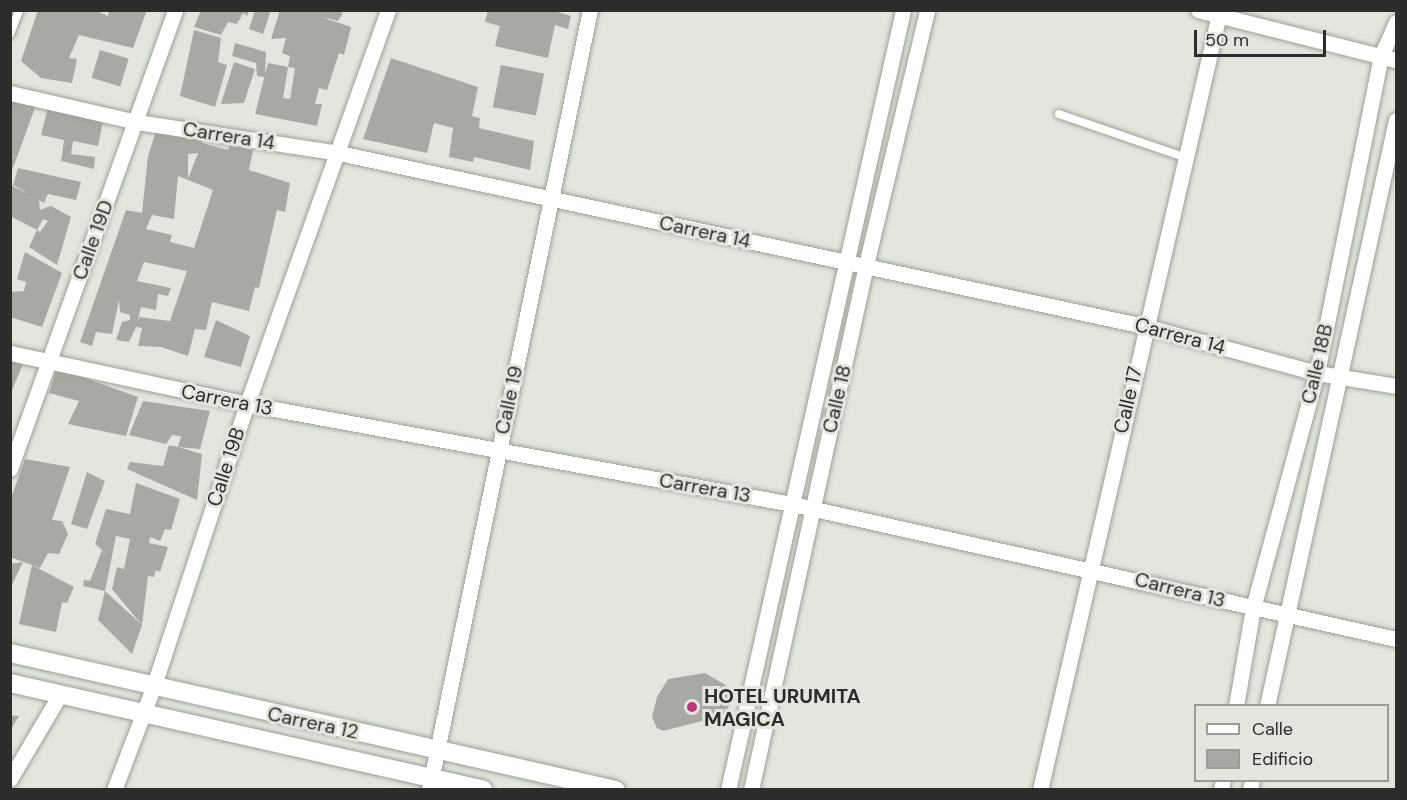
<!DOCTYPE html>
<html>
<head>
<meta charset="utf-8">
<style>
  body { margin:0 }
  #map { position:relative; width:1407px; height:800px; overflow:hidden; background:#e2e6dd; font-family:"DM Sans",sans-serif }
  div>[style] { position:absolute }
  .building>* { inset:0; background:#a7aaa2; transform-origin:0 0 }
  .roads { filter:drop-shadow(0 0 2px #9ca098) drop-shadow(0 0 2px #9ca098) }
  .service>* { height:8px; margin:-4px; padding:0 4px; transform-origin:4px; border-radius:4px; background:#fff }
  .minor>* { height:15px; margin:-7.5px; padding:0 7.5px; transform-origin:7.5px; border-radius:7.5px; background:#fff }
  .tertiary>* { height:18px; margin:-9px; padding:0 9px; transform-origin:9px; border-radius:9px; background:#fff }
  .dots>* { width:16px; height:16px; translate:-50% -50%; box-sizing:border-box; border:3px solid #e2e6dd; border-radius:50% }
  span { translate:-50% -50%; white-space:nowrap; text-align:center; line-height:1.15; -webkit-text-stroke:6px #e2e6dd; paint-order:stroke }
  .street-label { font-size:20px; color:#2c2d2a }
  .poi-label { font-size:20px; color:#2c2d2a; font-weight:700 }
  .left { translate:0 -50%; text-align:left }
  .frame { position:absolute; inset:0; border:12px solid #2c2d2a; pointer-events:none }
  .legend { position:absolute; left:1194px; top:704px; width:195px; height:78px; box-sizing:border-box; background:#e2e6dd; border:2px solid #999c95; margin:0; padding:8px 10px; list-style:none; font-size:18px; color:#2c2d2a }
  .legend li { display:flex; align-items:center; gap:12px; height:30px }
  .legend b { width:30px; border:2px solid #999c95 }
  .scale { position:absolute; left:1194px; top:30px; width:132px; height:27px; box-sizing:border-box; border:3px solid #2c2d2a; border-top:0; padding-left:8px; font-size:18px; line-height:21px; white-space:nowrap; color:#2c2d2a; -webkit-text-stroke:4px #e2e6dd; paint-order:stroke }
</style>
</head>
<body>
<div id="map">
  <div class="building">
    <div style="clip-path:polygon(38px 10px,95px 10px,108px 16px,109px 10px,147px 10px,133px 48px,79px 35px,69px 58px,77px 59px,72px 83px,41px 78px,21px 61px)"></div>
    <div style="clip-path:polygon(201px 10px,249px 10px,247px 16px,243px 13px,237px 24px,228px 22px,221px 35px,194px 27px)"></div>
    <div style="clip-path:polygon(255px 10px,271px 10px,263px 34px,249px 29px)"></div>
    <div style="clip-path:polygon(280px 10px,332px 10px,343px 13px,338px 21px,321px 17px,351px 27px,344px 55px,339px 53px,327px 90px,319px 88px,315px 104px,322px 104px,317px 126px,255px 114px,268px 63px,288px 67px,283px 98px,290px 99px,295px 68px,288px 67px,290px 56px,282px 53px,286px 38px,271px 39px)"></div>
    <div style="clip-path:polygon(488px 10px,551px 10px,571px 16px,568px 29px,555px 25px,548px 58px,495px 46px,500px 26px,485px 22px)"></div>
    <div style="clip-path:polygon(194px 30px,221px 38px,218px 62px,227px 65px,215px 107px,180px 96px)"></div>
    <div style="clip-path:polygon(235px 43px,266px 52px,265px 77px,257px 76px,256px 63px,232px 56px)"></div>
    <div style="left:100px;top:50px;width:30px;height:29px;rotate:17deg"></div>
    <div style="clip-path:polygon(391px 58px,478px 87px,472px 116px,480px 118px,479px 128px,534px 141px,530px 170px,474px 157px,473px 162px,449px 157px,453px 128px,434px 123px,427px 153px,363px 139px)"></div>
    <div style="clip-path:polygon(234px 62px,255px 69px,244px 103px,221px 104px)"></div>
    <div style="left:501px;top:65px;width:44px;height:43px;rotate:11deg"></div>
    <div style="clip-path:polygon(10px 100px,37px 102px,17px 157px,10px 156px)"></div>
    <div style="clip-path:polygon(49px 103px,103px 121px,98px 146px,73px 141px,71px 154px,95px 157px,94px 169px,61px 161px,64px 140px,41px 135px)"></div>
    <div style="clip-path:polygon(evenodd,157px 128px,203px 139px,202px 143px,228px 150px,230px 145px,253px 150px,249px 170px,290px 183px,285px 212px,277px 210px,259px 288px,255px 287px,249px 311px,212px 302px,206px 330px,195px 329px,188px 356px,161px 347px,138px 346px,142px 328px,136px 327px,129px 342px,116px 340px,122px 322px,130px 320px,130px 315px,120px 312px,119px 300px,112px 334px,96px 332px,92px 346px,80px 342px,126px 210px,142px 213px,148px 156px,157px 128px,198px 153px,188px 179px,188px 154px,198px 153px,157px 128px,178px 176px,213px 190px,194px 248px,170px 242px,172px 235px,146px 229px,152px 215px,174px 219px,178px 176px,157px 128px,144px 262px,187px 271px,170px 321px,139px 317px,137px 323px,141px 307px,156px 310px,158px 294px,168px 296px,171px 288px,137px 281px,144px 262px)"></div>
    <div style="clip-path:polygon(10px 157px,17px 157px,11px 173px,10px 173px)"></div>
    <div style="clip-path:polygon(18px 168px,81px 182px,76px 200px,48px 194px,44px 203px,39px 200px,40px 210px,51px 206px,71px 217px,57px 265px,29px 247px,37px 230px,40px 232px,48px 221px,43px 219px,37px 230px,10px 216px,10px 185px,29px 194px,13px 185px)"></div>
    <div style="clip-path:polygon(25px 252px,62px 273px,42px 327px,10px 317px,10px 292px,24px 291px,26px 282px,17px 279px)"></div>
    <div style="clip-path:polygon(216px 320px,250px 336px,241px 367px,204px 357px)"></div>
    <div style="clip-path:polygon(10px 360px,23px 364px,10px 395px)"></div>
    <div style="clip-path:polygon(57px 368px,138px 397px,126px 436px,68px 424px,79px 401px,49px 393px)"></div>
    <div style="clip-path:polygon(143px 401px,210px 411px,200px 449px,178px 447px,202px 454px,197px 500px,127px 469px,130px 462px,163px 466px,169px 445px,178px 447px,181px 436px,172px 435px,166px 444px,129px 435px)"></div>
    <div style="clip-path:polygon(25px 459px,70px 467px,52px 520px,62px 521px,68px 534px,59px 554px,48px 553px,40px 568px,10px 557px,10px 501px)"></div>
    <div style="clip-path:polygon(87px 472px,105px 481px,87px 529px,71px 524px)"></div>
    <div style="clip-path:polygon(136px 483px,180px 499px,171px 530px,165px 529px,160px 541px,150px 537px,149px 543px,168px 547px,160px 572px,156px 570px,154px 577px,148px 576px,142px 625px,132px 654px,98px 620px,105px 591px,142px 625px,112px 589px,117px 567px,124px 569px,130px 539px,116px 536px,105px 591px,83px 586px,84px 580px,90px 581px,102px 550px,95px 544px,106px 509px,130px 514px)"></div>
    <div style="clip-path:polygon(23px 562px,10px 589px,10px 564px)"></div>
    <div style="clip-path:polygon(32px 565px,74px 587px,67px 603px,62px 602px,56px 632px,19px 624px)"></div>
    <div style="clip-path:polygon(705px 673px,734px 690px,725px 724px,717px 727px,702px 721px,663px 731px,657px 728px,652px 717px,657px 697px,668px 679px)"></div>
    <div style="clip-path:polygon(10px 715px,19px 716px,10px 731px)"></div>
  </div>
  <div class="roads">
    <div class="service">
      <div style="left:10px;top:34px;width:26px;rotate:-69deg"></div>
      <div style="left:1059px;top:114px;width:132px;rotate:19deg"></div>
    </div>
    <div class="minor">
      <div style="left:1198px;top:10px;width:204px;rotate:14.2deg"></div>
      <div style="left:10px;top:93px;width:130px;rotate:12.9deg"></div>
      <div style="left:137px;top:122px;width:204px;rotate:8.7deg"></div>
      <div style="left:339px;top:153px;width:823px;rotate:12.13deg"></div>
      <div style="left:1144px;top:326px;width:179px;rotate:15.2deg"></div>
      <div style="left:1317px;top:373px;width:80px;rotate:9.3deg"></div>
      <div style="left:10px;top:353px;width:242px;rotate:12.1deg"></div>
      <div style="left:247px;top:404px;width:554px;rotate:10.4deg"></div>
      <div style="left:792px;top:504px;width:619px;rotate:12.6deg"></div>
      <div style="left:10px;top:469px;width:488px;rotate:-70.2deg"></div>
      <div style="left:1236px;top:706px;width:99px;rotate:-80.2deg"></div>
      <div style="left:1253px;top:608px;width:244px;rotate:-74.8deg"></div>
      <div style="left:1317px;top:373px;width:323px;rotate:-78.6deg"></div>
      <div style="left:1381px;top:56px;width:37px;rotate:-66deg"></div>
      <div style="left:1267px;top:706px;width:600px;rotate:-77.59deg"></div>
      <div style="left:10px;top:779px;width:96px;rotate:-59.4deg"></div>
      <div style="left:114px;top:790px;width:109px;rotate:-69.1deg"></div>
      <div style="left:153px;top:688px;width:299px;rotate:-71.7deg"></div>
      <div style="left:247px;top:404px;width:418px;rotate:-70.3deg"></div>
      <div style="left:429px;top:790px;width:796px;rotate:-78.34deg"></div>
      <div style="left:728px;top:790px;width:799px;rotate:-77.35deg"></div>
      <div style="left:751px;top:790px;width:537px;rotate:-77.64deg"></div>
      <div style="left:866px;top:265px;width:262px;rotate:-76.5deg"></div>
      <div style="left:1040px;top:790px;width:800px;rotate:-77.01deg"></div>
      <div style="left:1221px;top:790px;width:10px;rotate:-79deg"></div>
      <div style="left:1250px;top:790px;width:10px;rotate:-79deg"></div>
    </div>
    <div class="tertiary">
      <div style="left:10px;top:653px;width:621px;rotate:12.74deg"></div>
      <div style="left:10px;top:683px;width:485px;rotate:12.7deg"></div>
    </div>
  </div>
  <div class="dots">
    <div style="left:692px;top:707px;background:#bb3578"></div>
  </div>
  <div class="street-label">
    <span style="left:229px;top:136px;rotate:9deg">Carrera 14</span>
    <span style="left:705px;top:232px;rotate:12deg">Carrera 14</span>
    <span style="left:93px;top:240px;rotate:-70deg">Calle 19D</span>
    <span style="left:1180px;top:336px;rotate:15deg">Carrera 14</span>
    <span style="left:1317px;top:364px;rotate:-77deg">Calle 18B</span>
    <span style="left:837px;top:399px;rotate:-77deg">Calle 18</span>
    <span style="left:227px;top:400px;rotate:11deg">Carrera 13</span>
    <span style="left:509px;top:400px;rotate:-78deg">Calle 19</span>
    <span style="left:1128px;top:400px;rotate:-77deg">Calle 17</span>
    <span style="left:226px;top:467px;rotate:-72deg">Calle 19B</span>
    <span style="left:705px;top:488px;rotate:10deg">Carrera 13</span>
    <span style="left:1180px;top:590px;rotate:14deg">Carrera 13</span>
    <span style="left:313px;top:723px;rotate:12deg">Carrera 12</span>
  </div>
  <div class="poi-label">
    <span class="left" style="left:704px;top:708px">HOTEL URUMITA<br>MAGICA</span>
  </div>
  <div class="frame"></div>
  <ul class="legend">
  <li><b style="height:8px;background:#fff"></b>Calle</li>
  <li><b style="height:16px;background:#a7aaa2"></b>Edificio</li>
  </ul>
  <div class="scale">50 m</div>
</div>
</body>
</html>
